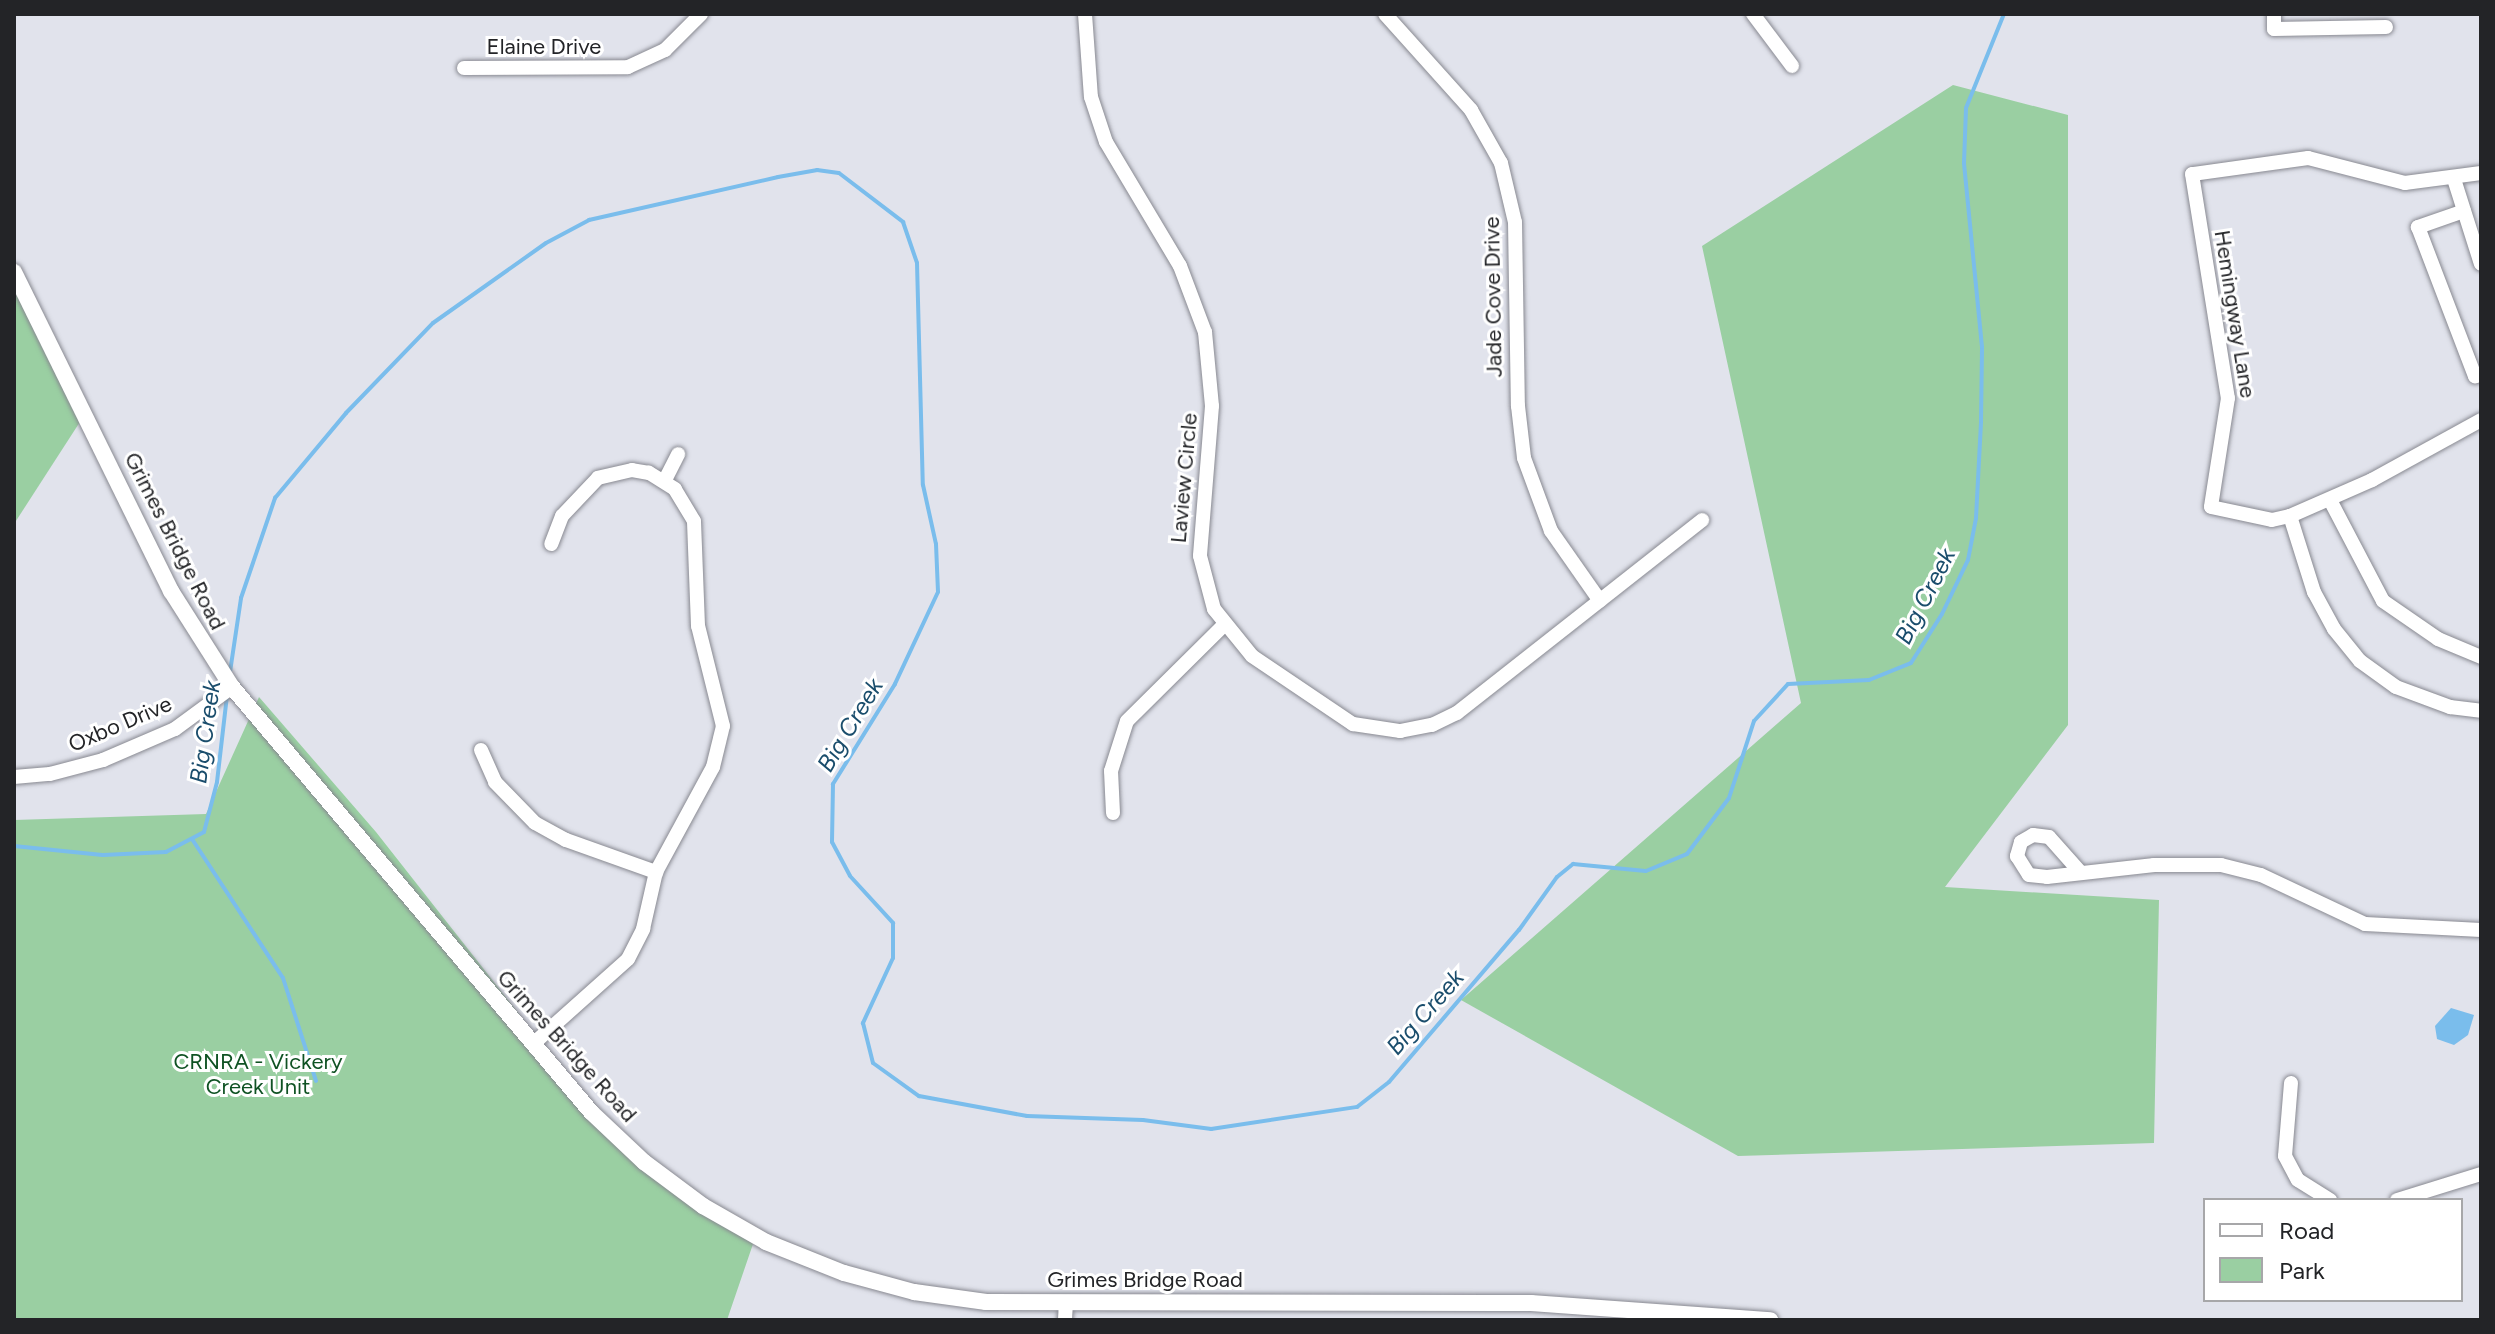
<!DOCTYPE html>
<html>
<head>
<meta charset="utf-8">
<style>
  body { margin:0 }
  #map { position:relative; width:2495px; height:1334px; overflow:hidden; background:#e1e3ec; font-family:Figtree,sans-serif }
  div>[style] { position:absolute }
  .green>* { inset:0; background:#9acfa2 }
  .water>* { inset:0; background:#7abdec }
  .stream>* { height:4px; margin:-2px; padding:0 2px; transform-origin:2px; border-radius:2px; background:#7abdec }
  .roads { filter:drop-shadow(0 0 2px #888991) drop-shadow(0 0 2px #888991) }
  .minor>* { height:14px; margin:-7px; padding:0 7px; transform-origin:7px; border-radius:7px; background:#fff }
  .tertiary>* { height:16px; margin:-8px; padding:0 8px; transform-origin:8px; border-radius:8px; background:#fff }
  span { translate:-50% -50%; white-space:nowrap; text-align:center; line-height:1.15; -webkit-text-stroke:6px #fff; paint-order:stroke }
  .street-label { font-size:22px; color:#232427 }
  .park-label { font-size:22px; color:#0f5223 }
  .water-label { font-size:24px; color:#1a4d6c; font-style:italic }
  .frame { position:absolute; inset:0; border:16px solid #232427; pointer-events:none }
  .legend { position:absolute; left:2203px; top:1198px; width:260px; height:104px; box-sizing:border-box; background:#fff; border:2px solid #a7a7a9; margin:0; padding:10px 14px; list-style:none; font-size:24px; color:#232427 }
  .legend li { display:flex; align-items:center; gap:16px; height:40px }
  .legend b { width:40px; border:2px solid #a7a7a9 }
</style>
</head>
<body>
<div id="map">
  <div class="green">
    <div style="clip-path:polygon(1953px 85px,2068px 115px,2068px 725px,1945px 887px,2159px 900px,2154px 1143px,1738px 1156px,1461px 1000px,1801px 703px,1702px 246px)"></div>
    <div style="clip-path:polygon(14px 291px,87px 411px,14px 524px)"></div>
    <div style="clip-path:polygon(259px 697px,376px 832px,636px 1163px,753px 1244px,727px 1320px,14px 1320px,14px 820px,206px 814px)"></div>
  </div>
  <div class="water">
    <div style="clip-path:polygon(2451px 1008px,2474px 1015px,2468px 1035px,2454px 1045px,2437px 1039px,2435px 1026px)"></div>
  </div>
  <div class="stream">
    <div style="left:230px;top:672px;width:75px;rotate:-81.5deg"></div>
    <div style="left:241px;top:598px;width:106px;rotate:-71.2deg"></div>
    <div style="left:275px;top:498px;width:111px;rotate:-50.1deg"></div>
    <div style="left:346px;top:413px;width:125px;rotate:-46deg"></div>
    <div style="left:433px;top:323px;width:138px;rotate:-35.3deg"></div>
    <div style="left:546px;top:243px;width:49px;rotate:-28.1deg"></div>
    <div style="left:589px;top:220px;width:194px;rotate:-12.8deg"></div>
    <div style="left:778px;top:177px;width:40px;rotate:-10deg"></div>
    <div style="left:817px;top:170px;width:22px;rotate:8deg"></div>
    <div style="left:839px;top:173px;width:81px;rotate:37.4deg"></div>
    <div style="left:903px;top:222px;width:43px;rotate:71.1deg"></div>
    <div style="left:917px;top:263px;width:222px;rotate:88.5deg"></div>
    <div style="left:923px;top:485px;width:60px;rotate:77.6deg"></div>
    <div style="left:936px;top:544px;width:48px;rotate:87.6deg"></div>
    <div style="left:938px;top:592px;width:102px;rotate:115.1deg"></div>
    <div style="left:895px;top:684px;width:118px;rotate:121.8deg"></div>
    <div style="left:833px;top:784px;width:58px;rotate:91deg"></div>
    <div style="left:832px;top:842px;width:38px;rotate:62deg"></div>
    <div style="left:850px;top:876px;width:64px;rotate:47.5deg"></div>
    <div style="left:893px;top:923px;width:35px;rotate:90deg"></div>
    <div style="left:893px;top:958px;width:72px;rotate:114.8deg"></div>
    <div style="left:863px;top:1023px;width:41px;rotate:76deg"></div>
    <div style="left:873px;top:1063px;width:57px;rotate:35.7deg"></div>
    <div style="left:919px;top:1096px;width:110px;rotate:10.5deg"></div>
    <div style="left:1027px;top:1116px;width:116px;rotate:2deg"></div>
    <div style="left:1143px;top:1120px;width:69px;rotate:7.5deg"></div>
    <div style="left:1211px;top:1129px;width:148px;rotate:-8.6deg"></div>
    <div style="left:1357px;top:1107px;width:41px;rotate:-38deg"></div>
    <div style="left:1389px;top:1082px;width:200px;rotate:-49.5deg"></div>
    <div style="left:1519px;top:930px;width:65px;rotate:-54.4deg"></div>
    <div style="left:1557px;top:877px;width:21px;rotate:-39deg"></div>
    <div style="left:1573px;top:864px;width:73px;rotate:5.5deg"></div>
    <div style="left:1646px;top:871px;width:44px;rotate:-22.5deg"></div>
    <div style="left:1687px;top:854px;width:70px;rotate:-53.1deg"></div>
    <div style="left:1729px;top:798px;width:81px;rotate:-72deg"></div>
    <div style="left:1754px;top:721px;width:50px;rotate:-47.4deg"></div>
    <div style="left:1788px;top:684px;width:81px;rotate:-2.8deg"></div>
    <div style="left:1869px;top:680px;width:45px;rotate:-22deg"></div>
    <div style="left:1911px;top:663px;width:58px;rotate:-57.7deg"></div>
    <div style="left:1942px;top:614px;width:60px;rotate:-64.3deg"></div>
    <div style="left:1968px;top:560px;width:43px;rotate:-79.2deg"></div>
    <div style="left:1976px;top:518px;width:97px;rotate:-87deg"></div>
    <div style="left:1981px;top:421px;width:74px;rotate:-89.2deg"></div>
    <div style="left:1982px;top:347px;width:185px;rotate:-95.6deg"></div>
    <div style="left:1964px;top:163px;width:55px;rotate:-87.9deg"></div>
    <div style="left:1966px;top:108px;width:101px;rotate:-68deg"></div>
    <div style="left:192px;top:839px;width:166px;rotate:56.8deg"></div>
    <div style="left:283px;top:978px;width:108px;rotate:72.2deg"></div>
    <div style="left:14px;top:846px;width:89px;rotate:5.8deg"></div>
    <div style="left:103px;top:855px;width:63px;rotate:-2.7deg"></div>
    <div style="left:166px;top:852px;width:43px;rotate:-27.8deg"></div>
    <div style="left:204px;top:832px;width:52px;rotate:-75.4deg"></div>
    <div style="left:217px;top:782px;width:87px;rotate:-83.4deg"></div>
  </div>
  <div class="roads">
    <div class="minor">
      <div style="left:1085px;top:14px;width:83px;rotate:85.9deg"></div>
      <div style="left:1091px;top:97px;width:47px;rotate:71.6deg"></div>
      <div style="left:1106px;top:142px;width:144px;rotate:59.2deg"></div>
      <div style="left:1180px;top:266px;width:71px;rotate:69.3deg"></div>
      <div style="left:1205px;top:332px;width:74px;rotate:84.6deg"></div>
      <div style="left:1212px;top:406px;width:150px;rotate:94.6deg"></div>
      <div style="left:1200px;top:556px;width:55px;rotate:75.2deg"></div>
      <div style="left:1214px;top:609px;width:60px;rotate:51deg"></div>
      <div style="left:1252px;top:656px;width:122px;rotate:34deg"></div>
      <div style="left:1353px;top:724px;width:48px;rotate:8.5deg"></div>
      <div style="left:1400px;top:731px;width:33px;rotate:-11deg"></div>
      <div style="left:1432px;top:725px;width:28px;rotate:-26deg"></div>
      <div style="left:1457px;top:713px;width:312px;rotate:-38.2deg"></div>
      <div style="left:1385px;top:14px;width:129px;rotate:48.1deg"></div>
      <div style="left:1471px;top:110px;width:61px;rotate:60.5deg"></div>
      <div style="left:1501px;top:163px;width:61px;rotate:76.7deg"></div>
      <div style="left:1515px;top:222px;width:184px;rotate:89.1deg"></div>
      <div style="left:1518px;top:406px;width:52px;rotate:83.4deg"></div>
      <div style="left:1524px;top:458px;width:78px;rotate:69.7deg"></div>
      <div style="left:1551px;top:531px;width:85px;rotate:55deg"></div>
      <div style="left:1753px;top:14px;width:65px;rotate:53.1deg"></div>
      <div style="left:2274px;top:14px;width:15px;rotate:90deg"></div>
      <div style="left:2274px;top:29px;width:112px;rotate:-1deg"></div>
      <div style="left:464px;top:68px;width:164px;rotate:-0.3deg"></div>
      <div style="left:628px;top:67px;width:41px;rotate:-24.7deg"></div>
      <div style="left:665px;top:50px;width:51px;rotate:-45deg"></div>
      <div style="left:2481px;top:173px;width:77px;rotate:172.5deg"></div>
      <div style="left:2405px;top:183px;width:100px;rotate:-165.5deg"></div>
      <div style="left:2308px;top:158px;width:117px;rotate:172.1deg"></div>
      <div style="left:2192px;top:174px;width:227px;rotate:80.9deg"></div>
      <div style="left:2228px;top:398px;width:110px;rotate:98.9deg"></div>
      <div style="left:2211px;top:507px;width:62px;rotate:12deg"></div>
      <div style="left:2272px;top:520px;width:18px;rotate:-13deg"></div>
      <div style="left:2290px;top:516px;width:90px;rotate:-23.7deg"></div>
      <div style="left:2372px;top:480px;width:124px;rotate:-28.8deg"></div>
      <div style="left:2454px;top:179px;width:89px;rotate:72.4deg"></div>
      <div style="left:2464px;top:211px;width:49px;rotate:160.8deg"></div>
      <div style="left:2418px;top:227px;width:160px;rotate:69.1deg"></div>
      <div style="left:2475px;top:376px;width:6px;rotate:-9deg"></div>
      <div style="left:665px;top:480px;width:29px;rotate:-63deg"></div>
      <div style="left:2330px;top:500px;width:114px;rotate:62.3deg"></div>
      <div style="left:2383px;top:601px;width:67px;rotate:34.6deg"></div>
      <div style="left:2438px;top:639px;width:47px;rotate:22.7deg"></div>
      <div style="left:2290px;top:516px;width:80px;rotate:72.5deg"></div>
      <div style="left:2314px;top:592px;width:42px;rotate:61.6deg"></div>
      <div style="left:2334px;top:629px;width:41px;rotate:50.9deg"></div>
      <div style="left:2360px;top:661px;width:44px;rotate:35.8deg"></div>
      <div style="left:2396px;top:687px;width:58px;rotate:20.3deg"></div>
      <div style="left:2450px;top:707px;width:31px;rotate:7deg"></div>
      <div style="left:481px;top:750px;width:35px;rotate:66deg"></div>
      <div style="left:495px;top:782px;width:57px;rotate:45.7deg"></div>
      <div style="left:535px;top:823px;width:35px;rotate:29deg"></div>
      <div style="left:566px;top:840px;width:96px;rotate:19.6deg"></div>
      <div style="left:14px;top:777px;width:36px;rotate:-5deg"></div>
      <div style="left:50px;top:774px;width:55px;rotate:-14.8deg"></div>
      <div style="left:103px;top:760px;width:78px;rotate:-23.3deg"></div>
      <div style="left:175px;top:729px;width:71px;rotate:-36.4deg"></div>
      <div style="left:1113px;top:813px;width:42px;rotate:-92.7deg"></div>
      <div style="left:1111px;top:771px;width:52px;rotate:-72.3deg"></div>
      <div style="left:1127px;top:721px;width:136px;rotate:-44.7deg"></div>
      <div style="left:2081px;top:873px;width:48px;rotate:-131.6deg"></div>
      <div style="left:2049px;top:837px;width:16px;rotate:-173deg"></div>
      <div style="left:2033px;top:835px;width:14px;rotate:150deg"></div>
      <div style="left:2021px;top:842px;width:15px;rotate:106deg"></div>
      <div style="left:2017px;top:856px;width:22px;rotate:58deg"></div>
      <div style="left:2029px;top:875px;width:18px;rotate:6deg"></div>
      <div style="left:2047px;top:877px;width:108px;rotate:-6.4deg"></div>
      <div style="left:2154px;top:865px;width:67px"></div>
      <div style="left:2221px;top:865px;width:41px;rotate:14deg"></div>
      <div style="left:2261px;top:875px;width:115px;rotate:25.2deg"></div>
      <div style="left:2365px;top:924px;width:116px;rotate:3deg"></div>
      <div style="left:533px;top:1044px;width:127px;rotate:-41.8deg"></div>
      <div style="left:628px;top:959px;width:34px;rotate:-63deg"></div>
      <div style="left:643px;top:929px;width:58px;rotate:-77.2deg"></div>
      <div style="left:656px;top:872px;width:119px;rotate:-61.5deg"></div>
      <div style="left:713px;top:767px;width:42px;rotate:-76.3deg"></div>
      <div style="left:723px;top:726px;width:103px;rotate:-104deg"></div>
      <div style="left:698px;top:626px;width:105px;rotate:-92.2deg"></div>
      <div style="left:694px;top:521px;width:37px;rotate:-121deg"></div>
      <div style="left:675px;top:489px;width:31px;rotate:-148deg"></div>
      <div style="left:649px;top:473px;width:17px;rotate:-170deg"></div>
      <div style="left:632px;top:470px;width:35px;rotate:167deg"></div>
      <div style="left:598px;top:478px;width:52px;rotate:133.5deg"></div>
      <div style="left:562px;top:516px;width:30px;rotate:111deg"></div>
      <div style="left:2291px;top:1083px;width:73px;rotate:94.7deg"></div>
      <div style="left:2285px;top:1156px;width:27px;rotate:62deg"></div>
      <div style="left:2298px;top:1180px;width:38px;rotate:32deg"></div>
      <div style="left:2397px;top:1200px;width:88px;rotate:-17.2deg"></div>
      <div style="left:1065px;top:1320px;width:17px;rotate:-87deg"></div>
    </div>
    <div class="tertiary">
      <div style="left:14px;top:272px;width:356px;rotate:63.8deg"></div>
      <div style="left:171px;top:591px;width:114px;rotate:57.6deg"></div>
      <div style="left:232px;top:687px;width:556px;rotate:49.81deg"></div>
      <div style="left:591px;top:1112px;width:73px;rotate:43.3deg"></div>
      <div style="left:644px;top:1162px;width:74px;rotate:36.7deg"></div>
      <div style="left:703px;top:1206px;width:73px;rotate:29.7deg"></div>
      <div style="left:766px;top:1242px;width:84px;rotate:21.7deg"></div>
      <div style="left:844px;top:1273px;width:73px;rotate:15.2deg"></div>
      <div style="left:914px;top:1292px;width:73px;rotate:7.9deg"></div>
      <div style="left:986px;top:1302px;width:545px;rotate:0.11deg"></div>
      <div style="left:1531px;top:1303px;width:240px;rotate:4.1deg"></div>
    </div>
  </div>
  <div class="street-label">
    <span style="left:544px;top:47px">Elaine Drive</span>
    <span style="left:1493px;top:297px;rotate:-91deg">Jade Cove Drive</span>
    <span style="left:2235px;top:314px;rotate:81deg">Hemingway Lane</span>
    <span style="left:1184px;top:478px;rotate:-85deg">Laview Circle</span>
    <span style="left:175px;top:541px;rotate:63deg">Grimes Bridge Road</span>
    <span style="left:120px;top:724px;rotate:-23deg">Oxbo Drive</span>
    <span style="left:567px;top:1046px;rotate:48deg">Grimes Bridge Road</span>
    <span style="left:1145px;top:1280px">Grimes Bridge Road</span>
  </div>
  <div class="park-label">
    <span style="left:258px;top:1074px">CRNRA - Vickery<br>Creek Unit</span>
  </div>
  <div class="water-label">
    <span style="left:1925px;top:596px;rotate:-63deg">Big Creek</span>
    <span style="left:850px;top:725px;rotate:-59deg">Big Creek</span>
    <span style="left:205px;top:732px;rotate:-82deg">Big Creek</span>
    <span style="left:1425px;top:1012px;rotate:-49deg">Big Creek</span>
  </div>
  <div class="frame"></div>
  <ul class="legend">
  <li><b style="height:10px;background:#fff"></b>Road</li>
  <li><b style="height:22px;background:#9acfa2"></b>Park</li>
  </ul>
</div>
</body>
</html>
